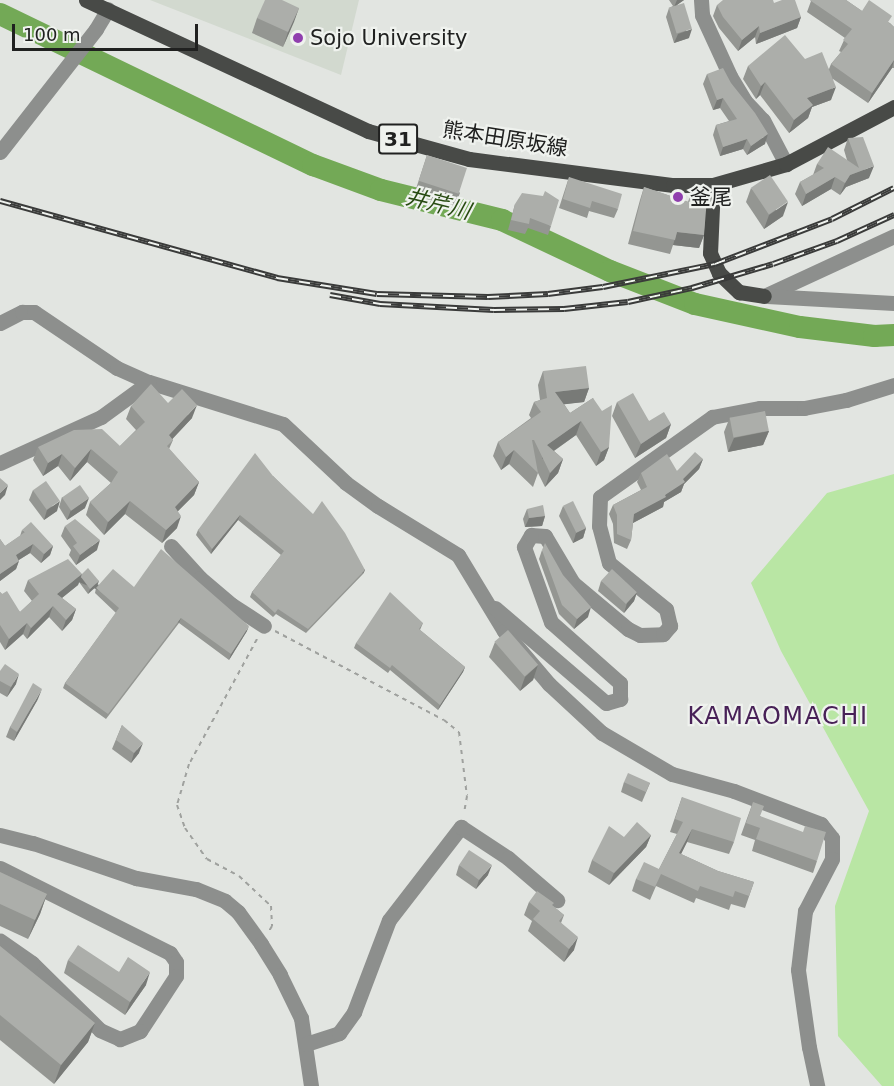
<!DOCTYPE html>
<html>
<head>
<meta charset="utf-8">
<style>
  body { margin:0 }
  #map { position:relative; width:894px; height:1086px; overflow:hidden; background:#e2e5e1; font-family:"DejaVu Sans","Noto Sans JP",sans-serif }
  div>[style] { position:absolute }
  .built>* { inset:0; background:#d2d9cf }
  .green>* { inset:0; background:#b9e6a4 }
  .river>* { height:22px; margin:-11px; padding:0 11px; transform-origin:11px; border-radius:11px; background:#73a956 }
  .path>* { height:2px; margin-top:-1px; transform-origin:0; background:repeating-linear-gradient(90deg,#9fa19e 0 4.5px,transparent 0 9px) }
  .minor>* { height:15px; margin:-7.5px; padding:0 7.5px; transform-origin:7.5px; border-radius:7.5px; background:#8d8f8d }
  .major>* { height:15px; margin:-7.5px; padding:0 7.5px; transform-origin:7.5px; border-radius:7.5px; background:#484a47 }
  .rail>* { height:6px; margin-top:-3px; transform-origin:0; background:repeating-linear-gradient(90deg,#eff2ee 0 11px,#3a3b3a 0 22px); box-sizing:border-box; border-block:2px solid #3a3b3a }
  .wall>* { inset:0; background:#949692 }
  .shaded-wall>* { inset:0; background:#787a77; transform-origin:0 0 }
  .building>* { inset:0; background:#acaeaa; transform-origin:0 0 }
  .dots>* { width:16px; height:16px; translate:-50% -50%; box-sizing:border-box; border:3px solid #eff2ee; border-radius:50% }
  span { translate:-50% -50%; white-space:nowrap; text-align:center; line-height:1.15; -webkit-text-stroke:4.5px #eff2ee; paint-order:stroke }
  .shield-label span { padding:2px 4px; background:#eff2ee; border:2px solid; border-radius:4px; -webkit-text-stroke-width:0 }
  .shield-label { font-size:20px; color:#202120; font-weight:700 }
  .poi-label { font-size:21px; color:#202120 }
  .left { translate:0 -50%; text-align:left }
  .street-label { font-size:21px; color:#202120 }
  .water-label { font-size:22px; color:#284b12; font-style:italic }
  .quarter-label { font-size:24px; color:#482157; letter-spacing:1.5px }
  .scale { position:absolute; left:12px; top:24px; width:186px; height:27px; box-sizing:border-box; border:3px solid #202120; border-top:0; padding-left:8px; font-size:18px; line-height:21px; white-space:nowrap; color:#202120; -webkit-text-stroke:4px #eff2ee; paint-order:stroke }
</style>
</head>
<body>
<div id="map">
  <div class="built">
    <div style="clip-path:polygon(150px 0,359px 0,341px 75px)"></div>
  </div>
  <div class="green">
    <div style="clip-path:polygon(894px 474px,894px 1086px,882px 1086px,838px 1036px,835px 906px,869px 811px,781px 651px,751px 583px,827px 493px)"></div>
  </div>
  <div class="river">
    <div style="left:0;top:14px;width:348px;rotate:25.8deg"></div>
    <div style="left:313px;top:165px;width:72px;rotate:20.2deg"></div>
    <div style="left:381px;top:190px;width:125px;rotate:13.9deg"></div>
    <div style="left:502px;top:220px;width:119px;rotate:25.3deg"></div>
    <div style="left:610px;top:271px;width:91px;rotate:21.2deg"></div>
    <div style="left:695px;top:304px;width:107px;rotate:12.4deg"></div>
    <div style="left:800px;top:327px;width:75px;rotate:6.9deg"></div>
    <div style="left:874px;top:336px;width:20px;rotate:-3deg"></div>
  </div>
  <div class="path">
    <div style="left:275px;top:631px;width:191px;rotate:27.8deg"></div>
    <div style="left:444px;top:720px;width:19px;rotate:39deg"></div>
    <div style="left:459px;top:732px;width:64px;rotate:82.9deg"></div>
    <div style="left:467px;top:796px;width:17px;rotate:100deg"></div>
    <div style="left:257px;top:639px;width:142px;rotate:118.5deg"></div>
    <div style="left:189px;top:764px;width:43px;rotate:106.3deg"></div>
    <div style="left:177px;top:805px;width:24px;rotate:71deg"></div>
    <div style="left:185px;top:828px;width:38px;rotate:55deg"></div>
    <div style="left:207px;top:859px;width:36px;rotate:28deg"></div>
    <div style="left:239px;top:876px;width:44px;rotate:43.2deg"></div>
    <div style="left:271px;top:906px;width:20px;rotate:87deg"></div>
    <div style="left:272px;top:926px;width:6px;rotate:121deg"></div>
  </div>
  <div class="minor">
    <div style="left:701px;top:0;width:15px;rotate:86deg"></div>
    <div style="left:702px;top:15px;width:67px;rotate:65.3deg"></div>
    <div style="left:730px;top:76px;width:29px;rotate:59deg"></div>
    <div style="left:745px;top:101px;width:26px;rotate:47deg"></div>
    <div style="left:763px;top:120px;width:50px;rotate:62.4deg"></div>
    <div style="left:0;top:152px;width:156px;rotate:-52deg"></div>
    <div style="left:96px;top:29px;width:23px;rotate:-59deg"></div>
    <div style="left:764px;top:296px;width:143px;rotate:-24.8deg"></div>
    <div style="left:767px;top:296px;width:127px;rotate:3.2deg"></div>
    <div style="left:0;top:323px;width:25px;rotate:-27deg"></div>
    <div style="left:22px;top:312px;width:12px"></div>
    <div style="left:34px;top:312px;width:100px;rotate:34deg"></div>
    <div style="left:117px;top:368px;width:35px;rotate:24deg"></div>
    <div style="left:149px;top:382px;width:140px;rotate:17.4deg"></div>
    <div style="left:283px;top:424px;width:86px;rotate:43.1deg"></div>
    <div style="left:346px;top:483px;width:39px;rotate:36deg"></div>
    <div style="left:378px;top:506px;width:94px;rotate:31.5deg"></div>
    <div style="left:458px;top:555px;width:89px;rotate:58.8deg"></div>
    <div style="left:504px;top:631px;width:70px;rotate:49.7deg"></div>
    <div style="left:549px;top:684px;width:72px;rotate:42.8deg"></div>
    <div style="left:602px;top:733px;width:81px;rotate:30.4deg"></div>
    <div style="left:672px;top:774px;width:64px;rotate:15.3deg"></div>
    <div style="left:734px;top:791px;width:93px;rotate:20.8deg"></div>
    <div style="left:821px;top:824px;width:18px;rotate:52deg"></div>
    <div style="left:832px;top:838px;width:21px;rotate:90deg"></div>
    <div style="left:832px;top:859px;width:59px;rotate:117.4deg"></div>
    <div style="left:805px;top:911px;width:59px;rotate:96.8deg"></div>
    <div style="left:798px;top:970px;width:78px;rotate:81.9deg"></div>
    <div style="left:809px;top:1047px;width:40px;rotate:78deg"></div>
    <div style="left:0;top:463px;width:111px;rotate:-24.5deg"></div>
    <div style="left:101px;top:417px;width:59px;rotate:-36.1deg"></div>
    <div style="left:171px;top:546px;width:43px;rotate:47.8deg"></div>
    <div style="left:200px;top:578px;width:42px;rotate:40.2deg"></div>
    <div style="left:232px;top:605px;width:38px;rotate:33deg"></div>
    <div style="left:495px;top:608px;width:146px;rotate:40.6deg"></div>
    <div style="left:606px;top:703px;width:15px;rotate:-16deg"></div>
    <div style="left:620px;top:699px;width:16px;rotate:-90deg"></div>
    <div style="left:620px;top:683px;width:92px;rotate:-138.5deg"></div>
    <div style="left:551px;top:622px;width:80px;rotate:-109.8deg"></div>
    <div style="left:524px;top:547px;width:14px;rotate:-60deg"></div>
    <div style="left:531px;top:535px;width:14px;rotate:4deg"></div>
    <div style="left:545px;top:536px;width:55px;rotate:59.2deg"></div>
    <div style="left:573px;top:583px;width:72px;rotate:39.9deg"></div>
    <div style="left:628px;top:629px;width:13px;rotate:27deg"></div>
    <div style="left:640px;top:635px;width:23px;rotate:-2deg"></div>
    <div style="left:663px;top:634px;width:11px;rotate:-49deg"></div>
    <div style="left:670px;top:626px;width:17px;rotate:-103deg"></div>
    <div style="left:666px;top:609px;width:73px;rotate:-141.1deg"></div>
    <div style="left:609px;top:563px;width:38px;rotate:-105deg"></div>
    <div style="left:599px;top:526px;width:29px;rotate:-88deg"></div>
    <div style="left:600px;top:497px;width:138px;rotate:-35.5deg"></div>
    <div style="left:712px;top:417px;width:49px;rotate:-10.6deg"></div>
    <div style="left:760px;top:408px;width:44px"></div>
    <div style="left:804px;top:408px;width:43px;rotate:-10.8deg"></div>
    <div style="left:846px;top:400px;width:50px;rotate:-17.4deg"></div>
    <div style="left:0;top:835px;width:34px;rotate:14deg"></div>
    <div style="left:33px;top:843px;width:109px;rotate:18.8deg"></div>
    <div style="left:136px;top:878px;width:61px;rotate:10.4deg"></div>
    <div style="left:196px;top:889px;width:31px;rotate:22deg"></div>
    <div style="left:225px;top:901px;width:17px;rotate:40deg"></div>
    <div style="left:238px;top:912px;width:39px;rotate:54deg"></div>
    <div style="left:261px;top:944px;width:36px;rotate:58deg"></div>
    <div style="left:280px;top:975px;width:48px;rotate:64deg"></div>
    <div style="left:301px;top:1018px;width:69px;rotate:81.6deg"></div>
    <div style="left:0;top:868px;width:190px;rotate:26.6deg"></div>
    <div style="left:170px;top:953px;width:11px;rotate:56deg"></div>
    <div style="left:176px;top:962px;width:14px;rotate:90deg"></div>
    <div style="left:176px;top:976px;width:66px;rotate:123.2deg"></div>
    <div style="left:140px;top:1031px;width:22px;rotate:158deg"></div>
    <div style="left:120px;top:1039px;width:22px;rotate:-156deg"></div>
    <div style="left:100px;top:1030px;width:95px;rotate:-135.4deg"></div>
    <div style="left:32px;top:963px;width:39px;rotate:-145deg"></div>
    <div style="left:306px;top:1044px;width:35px;rotate:-18deg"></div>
    <div style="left:339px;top:1033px;width:26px;rotate:-54deg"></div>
    <div style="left:354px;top:1012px;width:98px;rotate:-69.2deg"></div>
    <div style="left:389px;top:920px;width:118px;rotate:-52.3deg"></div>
    <div style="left:461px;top:827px;width:56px;rotate:33.4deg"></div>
    <div style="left:508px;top:858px;width:65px;rotate:40.6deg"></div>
  </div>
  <div class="major">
    <div style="left:86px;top:0;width:311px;rotate:24.9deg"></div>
    <div style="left:368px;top:131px;width:105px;rotate:15.5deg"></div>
    <div style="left:469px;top:159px;width:206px;rotate:7.3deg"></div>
    <div style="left:673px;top:185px;width:40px"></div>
    <div style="left:713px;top:185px;width:76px;rotate:-16deg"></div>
    <div style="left:786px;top:164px;width:122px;rotate:-27.8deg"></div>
    <div style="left:713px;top:185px;width:68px;rotate:92.5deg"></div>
    <div style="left:710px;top:253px;width:22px;rotate:66deg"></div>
    <div style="left:719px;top:273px;width:28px;rotate:44deg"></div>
    <div style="left:739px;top:292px;width:25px;rotate:9deg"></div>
  </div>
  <div class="rail">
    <div style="left:0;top:201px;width:288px;rotate:15.5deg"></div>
    <div style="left:277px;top:278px;width:101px;rotate:9.1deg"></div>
    <div style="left:377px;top:294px;width:111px;rotate:1.5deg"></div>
    <div style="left:488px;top:297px;width:60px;rotate:-2.9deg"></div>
    <div style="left:548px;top:294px;width:55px;rotate:-7.3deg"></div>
    <div style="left:603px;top:287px;width:114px;rotate:-11.6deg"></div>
    <div style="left:715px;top:264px;width:125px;rotate:-21deg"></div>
    <div style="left:832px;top:219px;width:69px;rotate:-26.6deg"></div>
    <div style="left:330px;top:295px;width:51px;rotate:10.2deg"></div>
    <div style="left:380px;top:304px;width:114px;rotate:3deg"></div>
    <div style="left:494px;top:310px;width:70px;rotate:-0.8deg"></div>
    <div style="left:564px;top:309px;width:64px;rotate:-6.2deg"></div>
    <div style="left:628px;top:302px;width:66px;rotate:-12.3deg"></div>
    <div style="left:692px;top:288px;width:84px;rotate:-16.5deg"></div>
    <div style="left:773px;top:264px;width:68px;rotate:-19.8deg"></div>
    <div style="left:837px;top:241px;width:63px;rotate:-24.5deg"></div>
  </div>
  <div class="wall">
    <div style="clip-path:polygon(669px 0,684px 0,677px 5px,689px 38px,674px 43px,666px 17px,669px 8px,673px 6px)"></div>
    <div style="clip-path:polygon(810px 0,846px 0,862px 11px,890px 23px,894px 27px,894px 68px,892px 68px,868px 103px,833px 79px,831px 100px,812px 107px,808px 118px,789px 133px,760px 95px,756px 99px,743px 79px,748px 66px,805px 59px,829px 69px,831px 64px,841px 52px,839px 51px,845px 38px,807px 12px,811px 1px)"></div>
    <div style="clip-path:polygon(774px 3px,801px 17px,797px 28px,756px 44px,755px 37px,738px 51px,719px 28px,713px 16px,717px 5px)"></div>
    <div style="clip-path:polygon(299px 8px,283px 47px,252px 33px,257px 18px)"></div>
    <div style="clip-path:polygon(707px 74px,731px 83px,765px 144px,747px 155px,743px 149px,720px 156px,713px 135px,716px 125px,729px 121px,720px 108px,713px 110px,703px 84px)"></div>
    <div style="clip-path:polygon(848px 138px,869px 178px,846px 187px,840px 195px,831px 189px,802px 206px,795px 194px,800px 182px,813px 175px,817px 164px,847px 160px,844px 150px)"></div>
    <div style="clip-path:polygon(427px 155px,460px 193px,454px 208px,414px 195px)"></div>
    <div style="clip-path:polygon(569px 177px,618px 209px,614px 218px,589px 211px,587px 218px,559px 208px)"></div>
    <div style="clip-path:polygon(644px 187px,688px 202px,690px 196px,704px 235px,699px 248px,673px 245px,670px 254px,628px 244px,640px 200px)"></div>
    <div style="clip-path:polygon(751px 188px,783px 216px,764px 229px,746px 202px)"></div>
    <div style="clip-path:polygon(515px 204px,551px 226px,548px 235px,528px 228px,525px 234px,508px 230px)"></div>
    <div style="clip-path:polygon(543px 371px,589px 388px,584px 402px,564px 404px,570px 413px,593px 398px,609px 447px,604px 460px,596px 466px,576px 435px,554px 451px,563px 459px,558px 473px,545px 487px,538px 473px,533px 487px,509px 464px,501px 470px,493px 456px,498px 442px,531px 418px,529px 415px,534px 402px,540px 400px,538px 385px)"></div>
    <div style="clip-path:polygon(617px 402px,649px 421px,671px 424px,666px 438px,635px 458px,612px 416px)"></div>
    <div style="clip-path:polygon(168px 403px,192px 418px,172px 439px,173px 440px,169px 449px,199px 482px,194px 495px,178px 511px,177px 528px,162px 543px,125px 514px,104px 535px,86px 515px,90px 502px,111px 483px,87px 462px,70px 481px,58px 466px,43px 476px,33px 460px,38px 447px,120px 446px,136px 430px,126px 419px,131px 406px)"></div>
    <div style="clip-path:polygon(730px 417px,769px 431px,763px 445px,728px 452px,724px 432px)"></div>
    <div style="clip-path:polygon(703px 459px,699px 469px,684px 484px,681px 492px,664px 502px,663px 507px,633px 523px,631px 540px,627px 549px,614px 543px,613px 524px,609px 514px,613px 505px,641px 490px,637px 482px,641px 473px,677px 471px)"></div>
    <div style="clip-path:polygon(273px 476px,365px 570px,363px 574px,306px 633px,276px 614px,273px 617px,250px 597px,252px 592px,281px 555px,238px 520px,211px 554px,196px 535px,198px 530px)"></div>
    <div style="clip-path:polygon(33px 490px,57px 511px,44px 520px,29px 500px)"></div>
    <div style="clip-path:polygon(62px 497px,85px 508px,67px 520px,59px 507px)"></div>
    <div style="clip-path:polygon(563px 506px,586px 528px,583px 538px,573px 543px,559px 516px)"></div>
    <div style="clip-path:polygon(527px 509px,545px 516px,542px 526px,525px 527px,523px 519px)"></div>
    <div style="clip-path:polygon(65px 526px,97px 550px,76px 565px,69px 555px,71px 550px,61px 536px)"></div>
    <div style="clip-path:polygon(22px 530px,53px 546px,50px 555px,41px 563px,30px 553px,19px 560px,16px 569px,0 581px,0 539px,5px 546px,20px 536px)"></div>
    <div style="clip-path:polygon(542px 550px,588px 617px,574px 629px,559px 614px,539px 559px)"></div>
    <div style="clip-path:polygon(82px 574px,99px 581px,88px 594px,79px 582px,78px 585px,62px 598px,76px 609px,72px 620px,62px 631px,49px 617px,27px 639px,23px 634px,5px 650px,0 642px,0 592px,20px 612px,32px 601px,24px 591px,28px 580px)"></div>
    <div style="clip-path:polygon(601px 581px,637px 592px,634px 601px,624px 613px,598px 591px)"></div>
    <div style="clip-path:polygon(134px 587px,247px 631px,229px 660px,179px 623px,106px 719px,63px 688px,65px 683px,116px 613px,95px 593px,96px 588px)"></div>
    <div style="clip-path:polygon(423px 623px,420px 630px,465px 667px,463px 672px,438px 710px,390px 670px,388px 673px,354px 648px,356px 643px)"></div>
    <div style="clip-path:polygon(495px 642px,538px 665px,533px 680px,520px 691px,489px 657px)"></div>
    <div style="clip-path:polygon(0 671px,16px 684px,7px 697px,0 693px)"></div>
    <div style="clip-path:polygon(38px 699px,14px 741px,6px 737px,10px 727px)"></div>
    <div style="clip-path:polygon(122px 725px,139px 753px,131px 763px,112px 749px)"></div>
    <div style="clip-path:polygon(624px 782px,650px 783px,642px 802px,621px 792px)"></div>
    <div style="clip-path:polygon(682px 797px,734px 842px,729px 854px,687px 842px,681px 854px,718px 871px,754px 882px,745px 908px,731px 904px,729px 910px,696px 898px,694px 903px,656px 886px,650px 900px,632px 891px,636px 879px,659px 869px,677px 834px,670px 832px)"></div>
    <div style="clip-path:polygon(753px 802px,760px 816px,817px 861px,813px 873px,752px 851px,755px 840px,741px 835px)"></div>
    <div style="clip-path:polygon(651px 835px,646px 847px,609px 885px,588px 872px,592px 860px,624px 837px)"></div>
    <div style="clip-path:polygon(459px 865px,488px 875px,476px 889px,456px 875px)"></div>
    <div style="clip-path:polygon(0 872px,47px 894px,40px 914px,28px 939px,0 926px)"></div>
    <div style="clip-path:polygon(529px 902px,553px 906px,564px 915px,561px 923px,574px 950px,564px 962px,528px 931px,532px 921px,524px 915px)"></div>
    <div style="clip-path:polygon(0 946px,95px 1023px,88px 1042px,54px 1084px,0 1040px)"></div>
    <div style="clip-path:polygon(68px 960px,119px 972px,146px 985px,125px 1015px,64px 973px)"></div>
  </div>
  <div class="shaded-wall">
    <div style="clip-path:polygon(677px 0,684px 0,674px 7px)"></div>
    <div style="clip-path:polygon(299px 8px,294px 22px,283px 47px,288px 32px)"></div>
    <div style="clip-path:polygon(801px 17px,797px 28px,756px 44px,760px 33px)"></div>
    <div style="clip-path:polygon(759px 26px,755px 37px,738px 51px,742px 40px)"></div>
    <div style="clip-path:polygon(692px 29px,689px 38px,674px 43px,678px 34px)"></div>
    <div style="clip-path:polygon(894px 60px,892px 68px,868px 103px,872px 93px)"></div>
    <div style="clip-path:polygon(765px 82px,760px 95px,756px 99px,761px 86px)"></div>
    <div style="clip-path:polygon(836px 87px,831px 100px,812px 107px,808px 118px,789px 133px,794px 120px,807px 98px)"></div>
    <div style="clip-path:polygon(723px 98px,720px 108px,713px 110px,717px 100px)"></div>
    <div style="clip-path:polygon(768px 134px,765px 144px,747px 155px,751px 146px)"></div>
    <div style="clip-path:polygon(747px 139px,743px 149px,720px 156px,723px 147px)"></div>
    <div style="clip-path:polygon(874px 166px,869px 178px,846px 187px,840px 195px,845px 183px,850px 175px)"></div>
    <div style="clip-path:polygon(835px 177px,831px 189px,802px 206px,806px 194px)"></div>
    <div style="clip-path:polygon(788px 202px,783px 216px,764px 229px,769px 215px)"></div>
    <div style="clip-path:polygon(677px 232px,704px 235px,699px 248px,673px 245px)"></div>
    <div style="clip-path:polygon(589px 388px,584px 402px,550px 406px,555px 392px)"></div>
    <div style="clip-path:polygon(197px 405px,192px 418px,164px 448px,169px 435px)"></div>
    <div style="clip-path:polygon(581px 421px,576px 435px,542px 459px,547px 445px)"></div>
    <div style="clip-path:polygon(671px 424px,666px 438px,635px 458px,641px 444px)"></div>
    <div style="clip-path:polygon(769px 431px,763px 445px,728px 452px,734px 438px)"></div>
    <div style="clip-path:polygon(609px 447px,604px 460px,596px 466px,601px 452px)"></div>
    <div style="clip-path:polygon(91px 449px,87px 462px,70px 481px,75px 468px)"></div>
    <div style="clip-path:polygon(514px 450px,509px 464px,501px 470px,506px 457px)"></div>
    <div style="clip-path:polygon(62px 454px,58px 466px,43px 476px,48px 463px)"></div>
    <div style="clip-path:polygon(563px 459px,558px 473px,545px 487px,550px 473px)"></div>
    <div style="clip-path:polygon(703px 459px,699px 469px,684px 484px,681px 492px,664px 502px,663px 507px,631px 524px,634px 514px,665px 495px,683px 479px)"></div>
    <div style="clip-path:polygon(199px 482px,194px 495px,170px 519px,175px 507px)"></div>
    <div style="clip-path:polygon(8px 485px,5px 495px,0 500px,0 493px)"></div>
    <div style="clip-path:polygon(89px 498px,85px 508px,67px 520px,71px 510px)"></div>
    <div style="clip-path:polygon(60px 501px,57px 511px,44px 520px,47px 510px)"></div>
    <div style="clip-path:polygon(130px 501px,125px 514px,104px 535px,108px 522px)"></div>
    <div style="clip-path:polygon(240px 515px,238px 520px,211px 554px,212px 549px)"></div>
    <div style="clip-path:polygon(181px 516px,177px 528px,162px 543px,166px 530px)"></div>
    <div style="clip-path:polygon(545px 516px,542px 526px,525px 527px,529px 518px)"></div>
    <div style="clip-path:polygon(586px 528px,583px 538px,573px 543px,576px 533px)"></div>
    <div style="clip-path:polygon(100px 540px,97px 550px,76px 565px,80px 555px)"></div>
    <div style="clip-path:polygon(33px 544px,30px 553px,12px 564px,16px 555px)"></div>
    <div style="clip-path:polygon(53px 546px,50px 555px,41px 563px,44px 554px)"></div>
    <div style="clip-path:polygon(19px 561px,16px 569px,0 581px,0 574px)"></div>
    <div style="left:365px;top:570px;width:4px;height:82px;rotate:117deg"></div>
    <div style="clip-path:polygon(82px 574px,78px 585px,53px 605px,57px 594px)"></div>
    <div style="clip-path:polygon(99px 581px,97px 586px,88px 594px,90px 589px)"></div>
    <div style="clip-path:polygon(637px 592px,634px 601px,624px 613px,627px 603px)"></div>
    <div style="clip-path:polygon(53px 606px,49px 617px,27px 639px,31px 628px)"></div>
    <div style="clip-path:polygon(591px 607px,588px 617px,574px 629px,577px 619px)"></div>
    <div style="clip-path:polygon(76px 609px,72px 620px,62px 631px,66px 620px)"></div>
    <div style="left:181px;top:618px;width:5px;height:121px;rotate:112deg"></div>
    <div style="clip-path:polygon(27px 623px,23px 634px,5px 650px,9px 639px)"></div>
    <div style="clip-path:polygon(249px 626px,247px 631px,229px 660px,231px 654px)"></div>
    <div style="clip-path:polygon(538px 665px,533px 680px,520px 691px,525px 677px)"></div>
    <div style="clip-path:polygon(465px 667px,463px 672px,438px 710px,440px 705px)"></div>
    <div style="clip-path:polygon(19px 674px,16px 684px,7px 697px,11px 687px)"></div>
    <div style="clip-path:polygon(42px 689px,38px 699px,14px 741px,17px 732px)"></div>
    <div style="clip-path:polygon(143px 743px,139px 753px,131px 763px,134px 753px)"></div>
    <div style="clip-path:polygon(692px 829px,687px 842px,675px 866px,679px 853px)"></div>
    <div style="clip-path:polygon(651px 835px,646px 847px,609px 885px,614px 873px)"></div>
    <div style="clip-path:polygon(492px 865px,488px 875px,476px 889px,479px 880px)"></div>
    <div style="clip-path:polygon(47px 894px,40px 914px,28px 939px,35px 920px)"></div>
    <div style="clip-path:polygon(578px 937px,574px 950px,564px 962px,569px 949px)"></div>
    <div style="clip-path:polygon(150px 972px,146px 985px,125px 1015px,130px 1002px)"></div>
    <div style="clip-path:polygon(95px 1023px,88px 1042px,54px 1084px,61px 1065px)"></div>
  </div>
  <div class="building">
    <div style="clip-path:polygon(265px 0,282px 0,299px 8px,288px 32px,257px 18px)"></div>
    <div style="clip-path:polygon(723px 0,773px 0,774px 3px,782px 0,795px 0,801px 17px,760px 33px,759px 26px,742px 40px,723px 17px,717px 5px)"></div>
    <div style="clip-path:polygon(811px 0,846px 0,862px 11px,869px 0,892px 16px,888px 22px,894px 27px,894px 60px,872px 93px,831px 64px,848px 44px,843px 40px,852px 29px,811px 1px)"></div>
    <div style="left:684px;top:3px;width:27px;height:16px;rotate:73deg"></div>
    <div style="clip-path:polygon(785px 35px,805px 59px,822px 52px,836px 87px,807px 98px,813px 105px,794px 120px,765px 82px,761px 86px,748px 66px)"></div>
    <div style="clip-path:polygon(723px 68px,731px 83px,755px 113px,768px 134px,751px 146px,747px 139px,723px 147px,716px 125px,737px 119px,723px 98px,717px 100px,707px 74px)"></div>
    <div style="clip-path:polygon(863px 137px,874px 166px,850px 175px,845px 183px,835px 177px,806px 194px,800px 182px,824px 168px,817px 164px,828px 147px,859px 168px,848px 138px)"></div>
    <div style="left:427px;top:155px;width:42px;height:27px;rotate:18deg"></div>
    <div style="left:770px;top:175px;width:32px;height:23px;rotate:56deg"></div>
    <div style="clip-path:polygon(569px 177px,622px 194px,618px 209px,592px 201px,590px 208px,563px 199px)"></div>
    <div style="clip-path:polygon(644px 187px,689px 202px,690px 196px,707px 198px,704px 235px,677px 232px,675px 240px,633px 231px)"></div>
    <div style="clip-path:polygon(545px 191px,559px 200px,551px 226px,530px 218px,529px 224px,511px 220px,515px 204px,522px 193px,543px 196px)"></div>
    <div style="clip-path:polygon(586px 366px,589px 388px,555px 392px,570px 413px,593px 398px,602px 411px,612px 405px,609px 447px,601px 452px,581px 421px,547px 445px,563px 459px,550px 473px,534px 440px,532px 440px,538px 473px,514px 450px,506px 457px,498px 442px,541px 412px,534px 402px,547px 398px,543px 371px)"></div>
    <div style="clip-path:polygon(151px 384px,168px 403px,182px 389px,197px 405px,169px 435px,173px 440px,167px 446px,199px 482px,175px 507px,181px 516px,166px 530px,130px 501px,108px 522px,90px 502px,111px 483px,118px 472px,91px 449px,75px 468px,62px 454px,48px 463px,38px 447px,74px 430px,102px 429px,120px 446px,145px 422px,131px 406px)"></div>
    <div style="clip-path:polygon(633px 393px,649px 421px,664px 412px,671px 424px,641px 444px,617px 402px)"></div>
    <div style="left:765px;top:411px;width:20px;height:36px;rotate:79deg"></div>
    <div style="clip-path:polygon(695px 452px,703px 459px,683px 479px,685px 482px,665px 495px,666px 497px,634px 514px,631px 540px,617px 534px,617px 515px,613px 505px,647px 487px,641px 473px,667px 454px,677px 471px)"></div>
    <div style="clip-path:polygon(255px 453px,273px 476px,313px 514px,322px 501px,345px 533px,365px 570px,308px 629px,278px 609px,275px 613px,252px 592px,284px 551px,240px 515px,212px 549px,198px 530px)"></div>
    <div style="clip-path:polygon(0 478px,8px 485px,0 493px)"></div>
    <div style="left:46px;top:481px;width:24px;height:16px;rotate:55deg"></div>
    <div style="left:80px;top:485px;width:16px;height:22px;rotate:55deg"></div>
    <div style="left:573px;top:501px;width:30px;height:11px;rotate:64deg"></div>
    <div style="clip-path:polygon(543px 505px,545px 516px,529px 518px,527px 509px)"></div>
    <div style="clip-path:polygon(75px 519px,100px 540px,80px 555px,73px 546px,77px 543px,65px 526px)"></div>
    <div style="clip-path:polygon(31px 522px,53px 546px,44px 554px,33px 544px,16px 555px,19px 561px,0 574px,0 539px,5px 546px,25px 532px,22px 530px)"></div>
    <div style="clip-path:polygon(545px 543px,563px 575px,591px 607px,577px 619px,562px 605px,542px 550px)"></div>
    <div style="clip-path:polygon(161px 549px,249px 626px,231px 654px,181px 618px,108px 714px,65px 683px,119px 608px,96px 588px,113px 569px,134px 587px)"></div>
    <div style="clip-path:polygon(68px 559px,82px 574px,57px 594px,76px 609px,66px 620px,53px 606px,31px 628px,27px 623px,9px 639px,0 625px,0 592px,2px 594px,7px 591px,20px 612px,39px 594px,28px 580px)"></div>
    <div style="clip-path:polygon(88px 568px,99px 581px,90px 589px,81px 577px,82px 574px)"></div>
    <div style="left:612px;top:569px;width:34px;height:16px;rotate:43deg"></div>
    <div style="clip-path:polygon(390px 592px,423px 623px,419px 629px,465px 667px,440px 705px,392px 665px,390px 668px,356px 643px)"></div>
    <div style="left:508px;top:630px;width:46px;height:18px;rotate:49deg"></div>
    <div style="clip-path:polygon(5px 664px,19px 674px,11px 687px,0 681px,0 671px)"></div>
    <div style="clip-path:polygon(33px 683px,42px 689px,17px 732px,10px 727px)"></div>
    <div style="clip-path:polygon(122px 725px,143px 743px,134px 753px,116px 740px)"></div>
    <div style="left:628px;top:773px;width:24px;height:10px;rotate:24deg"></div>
    <div style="clip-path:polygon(682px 797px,741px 818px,734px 842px,692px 829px,679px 853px,718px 871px,754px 882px,749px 896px,735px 891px,733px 897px,700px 886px,698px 891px,661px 874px,655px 887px,636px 879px,644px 862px,659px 869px,683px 822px,675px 819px)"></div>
    <div style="clip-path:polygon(753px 802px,764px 806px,760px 816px,803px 832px,805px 826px,826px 832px,817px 861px,756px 839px,760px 828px,746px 823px)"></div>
    <div style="clip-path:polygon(637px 822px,651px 835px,614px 873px,592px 860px,609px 826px,624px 837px)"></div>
    <div style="clip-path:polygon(469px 850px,492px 865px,479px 880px,459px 865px)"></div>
    <div style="clip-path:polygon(0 872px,47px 894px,35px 920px,0 904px)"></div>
    <div style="clip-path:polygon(537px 891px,554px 903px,552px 905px,564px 915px,559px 921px,578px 937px,569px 949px,533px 919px,540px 911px,529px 902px)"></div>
    <div style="clip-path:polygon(78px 945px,119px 972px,128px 957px,150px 972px,130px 1002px,68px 960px)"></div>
    <div style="clip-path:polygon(0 946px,95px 1023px,61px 1065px,0 1015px)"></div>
  </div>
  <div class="dots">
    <div style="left:298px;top:38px;background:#903fae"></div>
    <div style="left:678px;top:197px;background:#903fae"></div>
  </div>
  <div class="shield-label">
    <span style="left:398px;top:139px">31</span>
  </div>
  <div class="poi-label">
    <span class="left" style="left:310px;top:38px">Sojo University</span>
    <span class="left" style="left:690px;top:197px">釜尾</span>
  </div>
  <div class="street-label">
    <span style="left:505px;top:139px;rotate:9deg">熊本田原坂線</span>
  </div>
  <div class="water-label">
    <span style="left:438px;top:204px;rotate:14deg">井芹川</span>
  </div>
  <div class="quarter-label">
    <span style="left:778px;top:717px">KAMAOMACHI</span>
  </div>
  <div class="scale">100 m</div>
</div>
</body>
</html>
